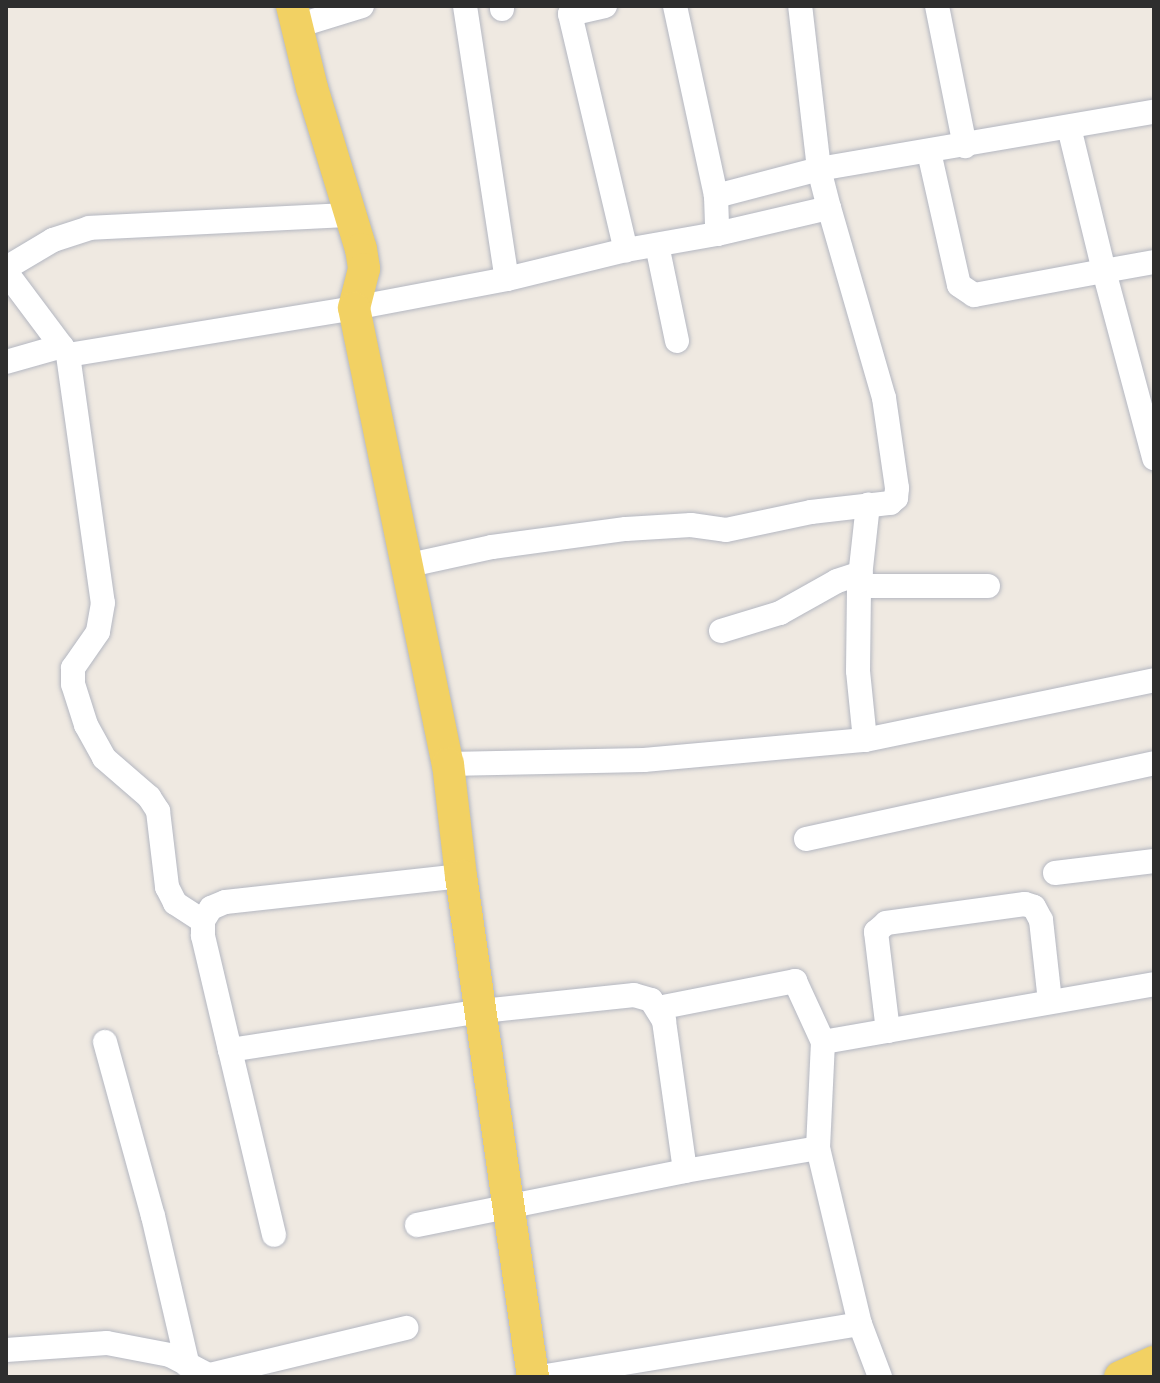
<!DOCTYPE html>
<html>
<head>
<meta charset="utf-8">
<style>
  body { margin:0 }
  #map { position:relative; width:1160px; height:1383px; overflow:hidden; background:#efe9e1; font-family:"PT Sans Narrow",sans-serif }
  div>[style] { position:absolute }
  .roads { filter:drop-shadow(0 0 2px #b4b7c1) drop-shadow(0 0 2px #b4b7c1) }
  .minor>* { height:24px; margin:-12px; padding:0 12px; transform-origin:12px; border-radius:12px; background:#fff }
  .major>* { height:32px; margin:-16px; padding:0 16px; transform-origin:16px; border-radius:16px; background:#f2d163 }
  span { translate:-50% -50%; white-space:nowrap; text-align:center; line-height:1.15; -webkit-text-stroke:6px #fff; paint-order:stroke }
  .frame { position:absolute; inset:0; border:8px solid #2e2e2e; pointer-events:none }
</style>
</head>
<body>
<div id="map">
  <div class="roads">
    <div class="minor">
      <div style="left:465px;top:6px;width:276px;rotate:81.3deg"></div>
      <div style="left:502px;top:6px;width:3px;rotate:90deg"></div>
      <div style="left:605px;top:6px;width:36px;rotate:167deg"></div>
      <div style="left:570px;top:14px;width:243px;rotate:76.7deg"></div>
      <div style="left:675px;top:6px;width:194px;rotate:77.8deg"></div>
      <div style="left:716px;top:196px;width:38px;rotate:88deg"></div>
      <div style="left:937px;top:6px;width:143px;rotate:78.7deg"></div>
      <div style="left:297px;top:26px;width:68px;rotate:-17.1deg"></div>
      <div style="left:929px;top:152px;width:136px;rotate:77.3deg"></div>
      <div style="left:959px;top:285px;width:18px;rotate:34deg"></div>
      <div style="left:974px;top:295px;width:132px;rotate:-10.5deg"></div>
      <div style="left:1104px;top:271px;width:148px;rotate:-103.7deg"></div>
      <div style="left:716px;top:196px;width:106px;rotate:-14.7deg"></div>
      <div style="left:819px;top:169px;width:164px;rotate:-96.6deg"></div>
      <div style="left:657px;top:245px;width:98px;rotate:78.2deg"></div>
      <div style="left:1154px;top:262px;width:51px;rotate:169.8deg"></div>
      <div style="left:1104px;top:271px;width:194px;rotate:75deg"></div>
      <div style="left:6px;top:268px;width:55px;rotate:-30.8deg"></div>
      <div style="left:53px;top:240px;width:38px;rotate:-18deg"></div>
      <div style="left:89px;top:228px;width:261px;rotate:-2.9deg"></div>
      <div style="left:6px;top:272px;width:104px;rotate:53.2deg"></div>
      <div style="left:68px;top:355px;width:250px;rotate:82deg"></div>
      <div style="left:103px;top:603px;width:29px;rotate:100deg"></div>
      <div style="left:98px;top:632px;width:44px;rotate:124.8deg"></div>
      <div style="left:73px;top:668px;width:16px;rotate:90deg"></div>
      <div style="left:73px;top:684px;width:43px;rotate:72.4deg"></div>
      <div style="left:86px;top:725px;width:38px;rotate:61deg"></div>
      <div style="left:104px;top:758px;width:60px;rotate:40.9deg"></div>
      <div style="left:149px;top:797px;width:17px;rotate:57deg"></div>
      <div style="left:158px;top:811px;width:77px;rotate:83.2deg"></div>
      <div style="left:167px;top:887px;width:18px;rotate:63deg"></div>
      <div style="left:175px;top:903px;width:33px;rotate:33deg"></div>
      <div style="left:68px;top:355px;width:290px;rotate:-9.3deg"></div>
      <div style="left:354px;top:308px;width:156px;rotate:-10.7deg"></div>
      <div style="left:507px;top:279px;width:122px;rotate:-13.7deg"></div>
      <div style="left:626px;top:250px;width:92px;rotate:-10deg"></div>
      <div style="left:717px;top:234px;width:115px;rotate:-13.1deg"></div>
      <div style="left:829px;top:208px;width:40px;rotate:-104.4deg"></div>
      <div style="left:819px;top:169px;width:340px;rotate:-9.7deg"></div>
      <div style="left:6px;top:362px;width:58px;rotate:-15.9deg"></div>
      <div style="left:405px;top:566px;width:89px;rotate:-12.3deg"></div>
      <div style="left:492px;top:547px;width:135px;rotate:-7.7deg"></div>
      <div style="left:626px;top:529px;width:65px;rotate:-3.5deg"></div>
      <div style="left:691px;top:525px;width:35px;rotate:8deg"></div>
      <div style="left:726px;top:530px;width:87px;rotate:-12deg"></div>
      <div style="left:811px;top:512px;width:80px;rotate:-6.5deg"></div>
      <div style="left:890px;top:503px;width:8px;rotate:-40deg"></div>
      <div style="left:896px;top:498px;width:10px;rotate:-84deg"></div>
      <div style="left:897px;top:488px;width:91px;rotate:-98.2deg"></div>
      <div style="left:884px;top:398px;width:198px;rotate:-106.1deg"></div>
      <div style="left:859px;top:586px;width:129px"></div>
      <div style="left:721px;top:631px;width:62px;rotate:-17deg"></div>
      <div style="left:780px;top:613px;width:65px;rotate:-29.3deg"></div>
      <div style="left:837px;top:581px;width:25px;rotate:-18deg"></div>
      <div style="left:865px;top:740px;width:69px;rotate:-95.8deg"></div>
      <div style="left:858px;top:671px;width:85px;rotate:-89.3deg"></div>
      <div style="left:859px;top:586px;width:82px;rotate:-83.7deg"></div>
      <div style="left:448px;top:764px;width:196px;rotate:-1.2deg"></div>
      <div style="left:644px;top:760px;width:222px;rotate:-5.2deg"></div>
      <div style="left:865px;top:740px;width:295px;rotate:-11.7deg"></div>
      <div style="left:806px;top:839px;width:356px;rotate:-12.3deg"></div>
      <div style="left:1055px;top:873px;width:100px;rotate:-6.9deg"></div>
      <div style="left:461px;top:876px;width:237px;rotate:173.7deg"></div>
      <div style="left:225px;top:902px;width:15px;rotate:157deg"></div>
      <div style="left:211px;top:908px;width:15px;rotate:122deg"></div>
      <div style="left:203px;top:921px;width:15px;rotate:90deg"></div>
      <div style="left:203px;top:936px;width:117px;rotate:76.7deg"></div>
      <div style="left:230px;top:1050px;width:255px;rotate:-8.8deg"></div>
      <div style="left:482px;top:1011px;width:153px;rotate:-6deg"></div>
      <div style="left:634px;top:995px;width:18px;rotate:16deg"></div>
      <div style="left:651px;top:1000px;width:25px;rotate:58deg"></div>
      <div style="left:664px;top:1021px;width:151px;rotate:82deg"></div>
      <div style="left:685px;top:1171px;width:135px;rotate:-9.8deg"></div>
      <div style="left:818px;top:1148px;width:181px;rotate:76.6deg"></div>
      <div style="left:860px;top:1324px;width:323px;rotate:170.6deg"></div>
      <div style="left:658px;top:1008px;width:140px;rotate:-11.1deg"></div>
      <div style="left:795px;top:981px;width:67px;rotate:65.3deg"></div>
      <div style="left:888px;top:1031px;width:100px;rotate:-96.9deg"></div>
      <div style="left:876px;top:932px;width:13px;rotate:-42deg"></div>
      <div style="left:886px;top:923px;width:140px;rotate:-7.8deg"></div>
      <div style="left:1025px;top:904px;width:9px;rotate:18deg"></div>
      <div style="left:1034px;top:907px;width:15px;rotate:62deg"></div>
      <div style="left:1041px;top:920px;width:82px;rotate:83.7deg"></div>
      <div style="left:105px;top:1042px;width:180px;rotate:74.6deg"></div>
      <div style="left:153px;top:1216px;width:154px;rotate:76.9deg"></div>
      <div style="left:230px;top:1050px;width:190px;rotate:76.6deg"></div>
      <div style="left:818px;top:1148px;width:106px;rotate:-87.3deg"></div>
      <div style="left:823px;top:1042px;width:336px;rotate:-9.9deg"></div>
      <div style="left:417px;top:1225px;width:273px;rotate:-11.4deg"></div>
      <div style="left:860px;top:1324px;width:57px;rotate:69.3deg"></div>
      <div style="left:6px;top:1350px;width:101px;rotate:-4deg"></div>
      <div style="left:107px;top:1343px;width:64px;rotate:10.8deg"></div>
      <div style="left:170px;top:1355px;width:47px;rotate:27.6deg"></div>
      <div style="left:210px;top:1375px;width:202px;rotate:-13.5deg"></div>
    </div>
    <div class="major">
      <div style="left:292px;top:6px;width:84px;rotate:76.3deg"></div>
      <div style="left:312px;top:88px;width:168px;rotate:73.1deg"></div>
      <div style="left:361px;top:249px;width:20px;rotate:81deg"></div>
      <div style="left:364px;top:269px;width:40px;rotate:104.4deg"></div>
      <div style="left:354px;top:308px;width:466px;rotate:78.4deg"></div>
      <div style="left:448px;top:764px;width:113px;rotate:83.4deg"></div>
      <div style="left:461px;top:876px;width:506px;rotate:81.82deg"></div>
      <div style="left:1120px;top:1377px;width:37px;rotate:-24deg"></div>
    </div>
  </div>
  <div class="frame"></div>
</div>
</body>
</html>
